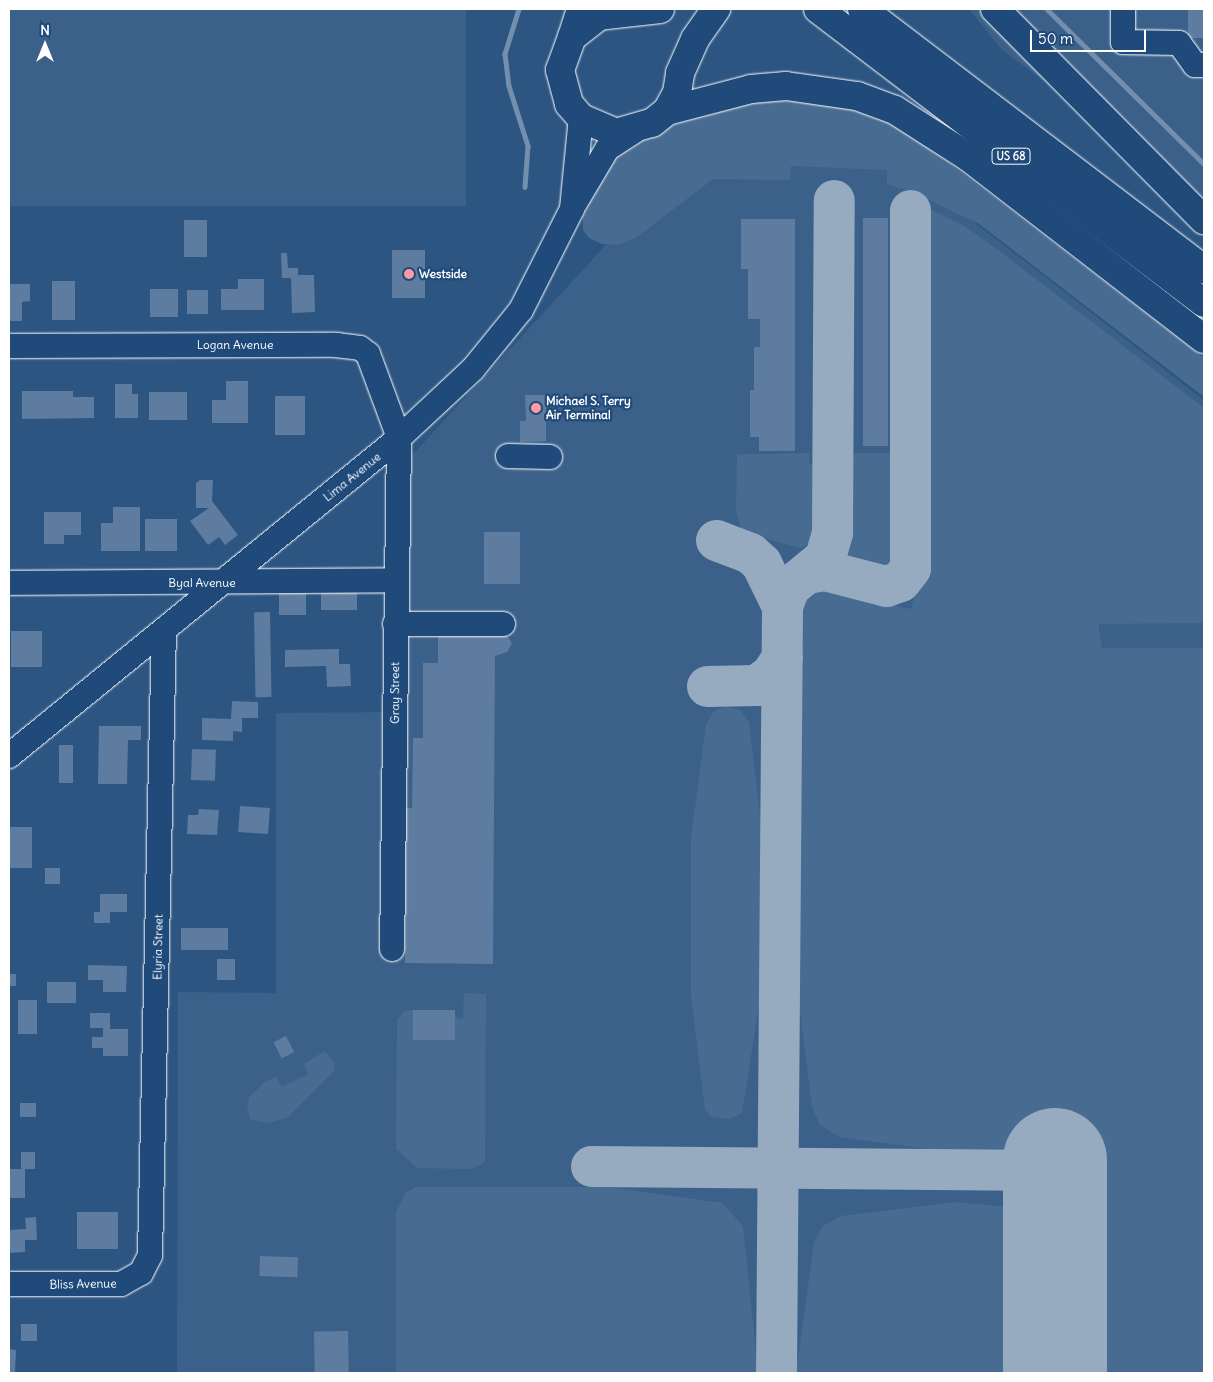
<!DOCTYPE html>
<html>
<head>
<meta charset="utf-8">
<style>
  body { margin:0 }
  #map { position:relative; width:1213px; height:1382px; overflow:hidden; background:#2c5582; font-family:Delius,sans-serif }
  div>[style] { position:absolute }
  .built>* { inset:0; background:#3b618b; transform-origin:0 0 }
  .green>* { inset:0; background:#486b92 }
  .stream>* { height:4.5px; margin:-2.25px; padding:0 2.25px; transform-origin:2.25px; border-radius:2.25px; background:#748fad }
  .taxiway>* { height:41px; margin:-20.5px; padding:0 20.5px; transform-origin:20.5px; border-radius:20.5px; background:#96aac0 }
  .runway>* { height:104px; margin:-52px; padding:0 52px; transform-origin:52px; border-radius:52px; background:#96aac0 }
  .building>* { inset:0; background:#5e7c9f; transform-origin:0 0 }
  .roads { filter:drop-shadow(0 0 1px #fff) drop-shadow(0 0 1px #fff) }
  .minor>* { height:24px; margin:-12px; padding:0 12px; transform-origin:12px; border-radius:12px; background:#1f4a7a }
  .major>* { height:28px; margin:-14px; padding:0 14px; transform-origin:14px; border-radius:14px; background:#1f4a7a }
  .highway>* { height:28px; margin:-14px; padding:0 14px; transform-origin:14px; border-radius:14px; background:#1f4a7a }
  .dots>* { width:14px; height:14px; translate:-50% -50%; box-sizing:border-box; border:2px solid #1f4a7a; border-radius:50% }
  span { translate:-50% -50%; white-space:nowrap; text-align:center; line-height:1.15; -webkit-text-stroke:4.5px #1f4a7a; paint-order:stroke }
  .shield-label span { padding:1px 4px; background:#1f4a7a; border:1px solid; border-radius:4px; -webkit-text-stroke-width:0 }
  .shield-label { font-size:11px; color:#fff; font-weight:700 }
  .poi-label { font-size:12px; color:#fff; font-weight:700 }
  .left { translate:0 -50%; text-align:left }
  .street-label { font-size:12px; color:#fff }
  .frame { position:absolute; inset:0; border:10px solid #fff; pointer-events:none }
  .north { position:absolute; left:20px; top:20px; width:50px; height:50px; -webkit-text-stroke:4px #1f4a7a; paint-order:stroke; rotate:0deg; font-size:14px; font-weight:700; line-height:20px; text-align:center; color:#fff }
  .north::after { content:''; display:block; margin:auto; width:18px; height:22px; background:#fff; clip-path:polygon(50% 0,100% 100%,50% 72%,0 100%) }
  .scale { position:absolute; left:1030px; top:30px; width:116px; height:22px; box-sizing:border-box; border:2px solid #fff; border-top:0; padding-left:6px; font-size:15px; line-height:18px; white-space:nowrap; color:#fff; -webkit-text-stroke:4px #1f4a7a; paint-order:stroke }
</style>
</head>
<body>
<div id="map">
  <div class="built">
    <div style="left:9px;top:9px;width:457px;height:197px"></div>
    <div style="clip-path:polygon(969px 9px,1204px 9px,1204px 198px,1002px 50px)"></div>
    <div style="clip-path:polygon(742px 131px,862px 135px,1204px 400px,1204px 1373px,177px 1373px,178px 992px,276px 993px,276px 713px,404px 712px,403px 465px,628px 221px)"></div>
  </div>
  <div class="green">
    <div style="clip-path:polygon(797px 100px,866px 111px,901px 126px,1204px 358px,1204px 397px,979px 224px,915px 193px,887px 184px,887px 170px,791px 166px,790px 180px,713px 179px,637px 237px,619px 245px,602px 244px,589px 238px,583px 230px,583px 216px,608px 164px,619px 151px,651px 133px,711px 111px,762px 101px)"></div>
    <div style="clip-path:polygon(932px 210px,966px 227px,1002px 253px,1204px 408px,1204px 623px,1099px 624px,1099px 630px,1102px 648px,1204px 648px,1204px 1373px,1095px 1373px,1096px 1151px,951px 1152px,839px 1137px,820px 1125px,812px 1107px,798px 995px,799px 602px,806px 595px,822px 591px,911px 609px,922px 566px,924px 220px)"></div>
    <div style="clip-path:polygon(809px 453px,809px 464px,820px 464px,817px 539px,801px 548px,742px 532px,736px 512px,737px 454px)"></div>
    <div style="clip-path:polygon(841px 453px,900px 453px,900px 562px,895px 570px,853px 560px,841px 548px)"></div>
    <div style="clip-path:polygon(727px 706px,741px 711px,749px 722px,762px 833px,761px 993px,742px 1113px,730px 1119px,712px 1117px,705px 1110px,691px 996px,691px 838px,706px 724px,714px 711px)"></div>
    <div style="clip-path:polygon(464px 993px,486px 994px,485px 1162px,472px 1169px,417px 1168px,396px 1149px,397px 1020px,404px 1011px,413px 1010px,463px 1019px)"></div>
    <div style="clip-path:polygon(325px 1051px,335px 1063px,334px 1071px,287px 1118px,269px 1123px,251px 1120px,247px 1109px,249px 1097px,265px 1082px,276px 1077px,282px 1087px,308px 1074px,304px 1064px)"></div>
    <div style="clip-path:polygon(416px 1187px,608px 1187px,722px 1203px,743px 1226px,758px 1373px,396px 1373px,396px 1212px,406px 1193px)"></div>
    <div style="clip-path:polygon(956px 1202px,1007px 1207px,1017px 1216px,1025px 1235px,1024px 1373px,796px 1373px,814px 1242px,823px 1226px,841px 1216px)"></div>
  </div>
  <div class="stream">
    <div style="left:519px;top:9px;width:47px;rotate:107.3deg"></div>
    <div style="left:505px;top:54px;width:32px;rotate:83deg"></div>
    <div style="left:509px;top:86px;width:63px;rotate:72.4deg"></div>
    <div style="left:528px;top:146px;width:41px;rotate:94.2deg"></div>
    <div style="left:1047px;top:9px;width:221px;rotate:44.6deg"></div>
  </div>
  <div class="taxiway">
    <div style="left:716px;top:540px;width:36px;rotate:21deg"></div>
    <div style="left:750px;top:553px;width:15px;rotate:42deg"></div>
    <div style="left:761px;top:563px;width:48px;rotate:64deg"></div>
    <div style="left:807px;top:573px;width:17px;rotate:-10deg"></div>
    <div style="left:824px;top:570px;width:64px;rotate:14.5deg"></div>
    <div style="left:886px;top:586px;width:15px;rotate:-20deg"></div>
    <div style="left:900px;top:581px;width:16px;rotate:-52deg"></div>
    <div style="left:910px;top:568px;width:358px;rotate:-90deg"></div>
    <div style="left:707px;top:686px;width:49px;rotate:-1.2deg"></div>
    <div style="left:756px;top:685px;width:19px;rotate:-36deg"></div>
    <div style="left:771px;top:674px;width:20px;rotate:-57deg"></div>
    <div style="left:591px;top:1166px;width:464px;rotate:0.5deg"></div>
    <div style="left:776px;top:1373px;width:767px;rotate:-89.55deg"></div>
    <div style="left:782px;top:606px;width:20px;rotate:-70deg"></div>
    <div style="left:789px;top:587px;width:47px;rotate:-39.8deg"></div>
    <div style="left:825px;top:557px;width:26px;rotate:-74deg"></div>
    <div style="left:832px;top:532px;width:332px;rotate:-89.7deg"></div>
  </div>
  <div class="runway">
    <div style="left:1055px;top:1373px;width:213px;rotate:-90deg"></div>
  </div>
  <div class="building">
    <div style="left:1188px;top:9px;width:16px;height:29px"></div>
    <div style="left:863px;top:218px;width:25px;height:228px"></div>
    <div style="clip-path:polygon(741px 219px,795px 219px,795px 451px,759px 451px,759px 437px,750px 437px,750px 390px,754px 390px,754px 347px,760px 347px,760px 319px,748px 319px,748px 269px,741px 269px)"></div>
    <div style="left:207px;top:220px;width:37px;height:23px;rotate:90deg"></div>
    <div style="left:392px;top:250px;width:33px;height:48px"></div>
    <div style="clip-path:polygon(281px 253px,287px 253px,288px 268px,298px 268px,298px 275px,314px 275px,315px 312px,292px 313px,291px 278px,282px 278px)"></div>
    <div style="clip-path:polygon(238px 279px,264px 279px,264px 310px,221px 310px,221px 289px,238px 289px)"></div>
    <div style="left:52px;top:281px;width:23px;height:39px"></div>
    <div style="clip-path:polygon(9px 284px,30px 284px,30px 301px,22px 302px,22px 321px,9px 321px)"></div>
    <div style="left:150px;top:289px;width:28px;height:28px"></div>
    <div style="left:187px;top:290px;width:21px;height:24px"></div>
    <div style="clip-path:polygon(226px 381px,248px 381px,248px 423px,212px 423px,212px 400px,226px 400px)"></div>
    <div style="clip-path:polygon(115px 384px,132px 384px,132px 394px,138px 394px,138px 418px,115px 418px)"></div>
    <div style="clip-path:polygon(22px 391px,73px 391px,73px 397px,94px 397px,94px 418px,22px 419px)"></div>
    <div style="left:149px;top:392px;width:38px;height:28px"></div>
    <div style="clip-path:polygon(525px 395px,546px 395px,546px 441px,520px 442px,520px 421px,526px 421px)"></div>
    <div style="left:275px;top:396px;width:30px;height:39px"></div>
    <div style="clip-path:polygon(200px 480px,213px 480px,212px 501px,238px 535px,225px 545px,219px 537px,208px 545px,190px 521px,209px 508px,196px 508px,196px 483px)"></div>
    <div style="clip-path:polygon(113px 507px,140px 507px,140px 551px,101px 551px,101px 523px,113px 523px)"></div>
    <div style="clip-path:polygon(44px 512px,81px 512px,81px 535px,64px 535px,64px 544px,44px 544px)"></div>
    <div style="left:145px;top:519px;width:32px;height:32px"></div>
    <div style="left:484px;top:532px;width:36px;height:52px"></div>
    <div style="left:321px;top:590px;width:36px;height:20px"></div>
    <div style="left:279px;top:592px;width:27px;height:23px"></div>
    <div style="left:270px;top:612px;width:85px;height:16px;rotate:89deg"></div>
    <div style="left:11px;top:631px;width:31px;height:36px"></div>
    <div style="clip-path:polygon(438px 631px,504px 632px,512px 643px,507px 652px,495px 656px,493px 964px,405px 963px,406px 808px,412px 808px,413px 738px,423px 738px,423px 663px,438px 663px)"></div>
    <div style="clip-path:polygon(339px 649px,339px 664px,350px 664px,351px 686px,327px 687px,326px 666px,285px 667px,285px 650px)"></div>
    <div style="clip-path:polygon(232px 701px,258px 702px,258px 718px,242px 718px,242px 732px,233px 731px,233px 741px,202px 740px,202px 718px,231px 719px)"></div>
    <div style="clip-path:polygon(99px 726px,141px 726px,141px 740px,128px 740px,127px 784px,98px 784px)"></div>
    <div style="left:59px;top:745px;width:14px;height:38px"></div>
    <div style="left:192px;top:749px;width:24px;height:31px;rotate:2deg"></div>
    <div style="left:240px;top:806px;width:30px;height:26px;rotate:4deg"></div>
    <div style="clip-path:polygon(199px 809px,219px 810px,217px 835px,187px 834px,188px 815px,198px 815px)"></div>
    <div style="left:9px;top:827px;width:23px;height:41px"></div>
    <div style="left:45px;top:868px;width:15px;height:16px"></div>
    <div style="clip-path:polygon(100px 894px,127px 894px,127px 912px,110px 912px,110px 923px,94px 923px,94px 912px,100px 912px)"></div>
    <div style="left:181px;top:928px;width:47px;height:22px"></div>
    <div style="left:217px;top:959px;width:18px;height:21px"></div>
    <div style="clip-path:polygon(88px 965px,127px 966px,126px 992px,103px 992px,103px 980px,88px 980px)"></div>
    <div style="left:9px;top:974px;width:7px;height:12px"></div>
    <div style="left:47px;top:982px;width:29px;height:21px"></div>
    <div style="left:18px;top:1000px;width:19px;height:34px"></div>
    <div style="left:413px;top:1010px;width:42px;height:30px"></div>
    <div style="clip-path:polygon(90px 1013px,110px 1013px,110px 1029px,128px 1029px,128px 1056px,103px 1056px,103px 1048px,92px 1048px,92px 1037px,103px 1037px,103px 1028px,90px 1028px)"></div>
    <div style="left:286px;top:1036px;width:18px;height:14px;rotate:63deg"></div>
    <div style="left:20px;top:1103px;width:16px;height:14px"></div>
    <div style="clip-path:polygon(21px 1152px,35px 1152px,35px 1169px,25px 1169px,25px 1198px,9px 1198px,9px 1169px,21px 1169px)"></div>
    <div style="left:77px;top:1212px;width:41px;height:37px"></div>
    <div style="clip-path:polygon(36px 1217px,37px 1240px,25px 1240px,25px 1252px,9px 1253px,9px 1230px,26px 1229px,25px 1218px)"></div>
    <div style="left:260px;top:1256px;width:38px;height:20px;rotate:2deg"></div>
    <div style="left:21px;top:1324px;width:16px;height:17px"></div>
    <div style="left:348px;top:1331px;width:42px;height:34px;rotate:89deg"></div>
    <div style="clip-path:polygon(9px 1349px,16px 1350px,15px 1373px,9px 1373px)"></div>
  </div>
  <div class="roads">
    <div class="minor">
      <div style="left:1123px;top:9px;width:33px;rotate:90deg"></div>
      <div style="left:1123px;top:42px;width:56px;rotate:1deg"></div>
      <div style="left:1179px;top:43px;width:27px;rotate:54deg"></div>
      <div style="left:1195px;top:65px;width:9px"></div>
      <div style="left:575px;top:203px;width:63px;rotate:-59.3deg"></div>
      <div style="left:607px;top:149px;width:33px;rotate:-33deg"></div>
      <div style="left:9px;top:346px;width:327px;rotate:-0.2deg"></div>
      <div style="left:336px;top:345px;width:24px;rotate:7deg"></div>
      <div style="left:360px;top:348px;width:10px;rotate:37deg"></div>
      <div style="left:368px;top:354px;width:90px;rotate:69.7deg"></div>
      <div style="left:399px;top:438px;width:511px;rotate:90.78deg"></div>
      <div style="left:508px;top:456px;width:42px;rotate:1.4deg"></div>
      <div style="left:9px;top:583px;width:386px;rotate:-0.4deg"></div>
      <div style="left:395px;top:624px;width:108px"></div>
      <div style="left:9px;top:756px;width:503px;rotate:-39.19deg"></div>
      <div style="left:399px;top:438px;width:101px;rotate:-43deg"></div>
      <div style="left:473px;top:369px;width:76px;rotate:-50.9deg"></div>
      <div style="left:521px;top:310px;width:113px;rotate:-63.2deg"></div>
      <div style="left:572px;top:209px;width:91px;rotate:-84.4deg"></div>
      <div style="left:9px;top:1284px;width:112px"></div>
      <div style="left:121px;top:1284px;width:23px;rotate:-29deg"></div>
      <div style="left:141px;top:1273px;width:20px;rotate:-63deg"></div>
      <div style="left:150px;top:1255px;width:625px;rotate:-88.72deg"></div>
    </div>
    <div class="major">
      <div style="left:660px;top:9px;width:61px;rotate:173.5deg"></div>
      <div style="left:599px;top:16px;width:34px;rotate:142deg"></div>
      <div style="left:572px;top:37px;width:35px;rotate:110deg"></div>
      <div style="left:560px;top:70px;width:35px;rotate:75deg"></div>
      <div style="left:569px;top:104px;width:18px;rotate:49deg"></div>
      <div style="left:581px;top:118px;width:38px;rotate:23deg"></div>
      <div style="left:616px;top:133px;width:37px;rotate:-16deg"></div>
      <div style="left:652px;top:123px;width:19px;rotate:-39deg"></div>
      <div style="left:667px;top:111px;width:21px;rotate:-61deg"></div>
      <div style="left:677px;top:93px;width:20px;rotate:-81deg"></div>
      <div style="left:680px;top:73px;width:37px;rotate:-66deg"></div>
      <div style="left:695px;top:39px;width:37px;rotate:-55deg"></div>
    </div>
    <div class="highway">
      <div style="left:818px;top:9px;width:485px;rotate:37.3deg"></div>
      <div style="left:862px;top:9px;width:430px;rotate:37.3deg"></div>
      <div style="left:995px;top:9px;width:297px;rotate:45.3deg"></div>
      <div style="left:572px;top:37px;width:29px;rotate:-72deg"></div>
      <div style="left:667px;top:111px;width:87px;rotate:-14.7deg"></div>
      <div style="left:751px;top:89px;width:35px;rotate:-5deg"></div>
      <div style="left:786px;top:86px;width:72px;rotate:8deg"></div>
      <div style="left:857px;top:96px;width:40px;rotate:20.2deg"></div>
      <div style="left:895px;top:110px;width:85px;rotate:32.6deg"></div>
      <div style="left:967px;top:156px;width:299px;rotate:37.7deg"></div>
    </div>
  </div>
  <div class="dots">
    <div style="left:409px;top:274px;background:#ff9aa2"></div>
    <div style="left:536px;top:408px;background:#ff9aa2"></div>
  </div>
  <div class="shield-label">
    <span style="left:1011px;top:156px">US 68</span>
  </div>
  <div class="poi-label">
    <span class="left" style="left:419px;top:274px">Westside</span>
    <span class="left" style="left:546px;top:408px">Michael S. Terry<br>Air Terminal</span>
  </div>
  <div class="street-label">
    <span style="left:235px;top:345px">Logan Avenue</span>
    <span style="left:352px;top:477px;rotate:-39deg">Lima Avenue</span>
    <span style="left:202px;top:583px">Byal Avenue</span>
    <span style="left:395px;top:693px;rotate:-90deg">Gray Street</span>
    <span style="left:158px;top:947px;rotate:-89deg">Elyria Street</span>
    <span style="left:83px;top:1284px;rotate:-1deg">Bliss Avenue</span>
  </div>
  <div class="frame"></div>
  <div class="north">N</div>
  <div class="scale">50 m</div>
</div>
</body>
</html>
